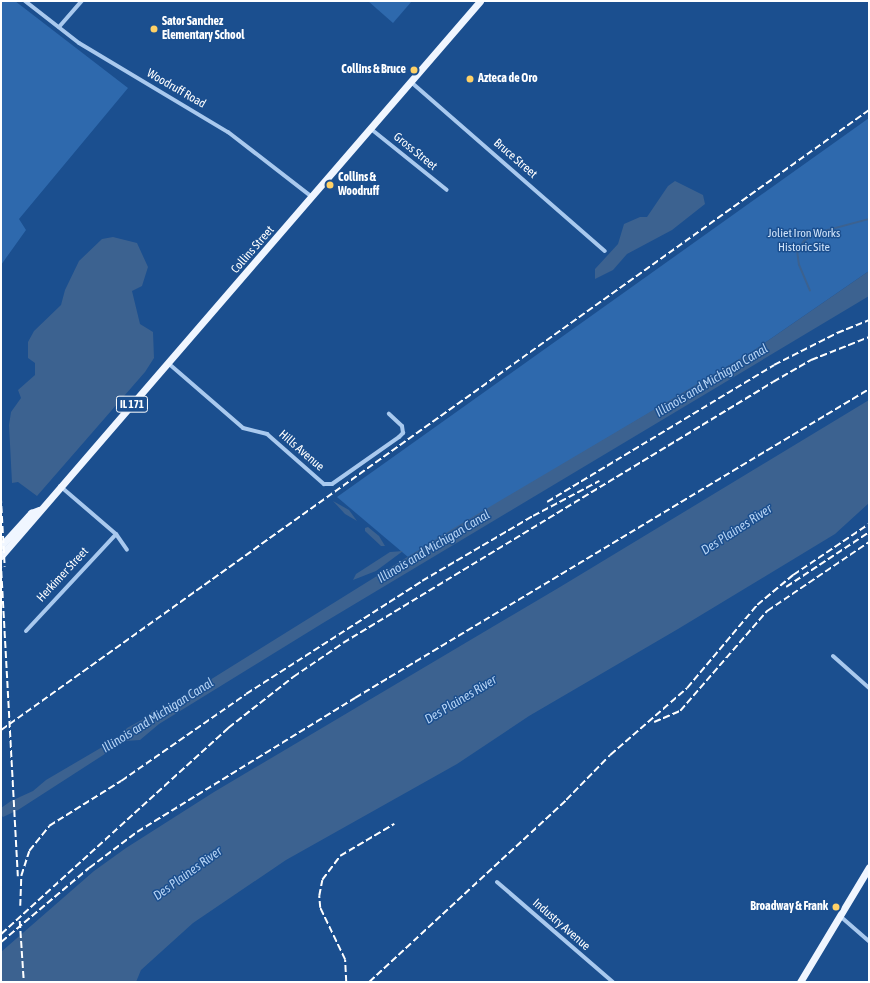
<!DOCTYPE html>
<html>
<head>
<meta charset="utf-8">
<style>
  body { margin:0 }
  #map { position:relative; width:870px; height:983px; overflow:hidden; background:#1b4f8f; font-family:"Asap Condensed",sans-serif }
  div>[style] { position:absolute }
  .green>* { inset:0; background:#2e69ad }
  .water>* { inset:0; background:#3c6290 }
  .stream>* { height:1.5px; margin:-0.75px; padding:0 0.75px; transform-origin:0.75px; border-radius:0.75px; background:#3c6290 }
  .street>* { height:4px; margin:-2px; padding:0 2px; transform-origin:2px; border-radius:2px; background:#a9c9ee }
  .primary>* { height:7px; margin:-3.5px; padding:0 3.5px; transform-origin:3.5px; border-radius:3.5px; background:#f0f6ff }
  .rail>* { height:1.5px; margin-top:-0.75px; transform-origin:0; background:repeating-linear-gradient(90deg,#fff 0 7px,transparent 0 10px) }
  .dots>* { width:11px; height:11px; translate:-50% -50%; box-sizing:border-box; border:2px solid #1b4f8f; border-radius:50% }
  span { translate:-50% -50%; white-space:nowrap; text-align:center; line-height:1.15; -webkit-text-stroke:3px #1b4f8f; paint-order:stroke }
  .shield-label span { padding:1px 3px; background:#1b4f8f; border:1px solid; border-radius:3px; -webkit-text-stroke-width:0 }
  .shield-label { font-size:11px; color:#fff; font-weight:700 }
  .poi-label { font-size:12px; color:#fff; font-weight:700 }
  .left { translate:0 -50%; text-align:left }
  .right { translate:-100% -50%; text-align:right }
  .street-label { font-size:12px; color:#fff }
  .park-label { font-size:12px; color:#cfe3fa }
  .water-label { font-size:13px; color:#b5d3f5; font-style:italic }
  .frame { position:absolute; inset:0; border:2px solid #fff; pointer-events:none }
</style>
</head>
<body>
<div id="map">
  <div class="green">
    <div style="clip-path:polygon(1px 1px,15px 1px,128px 88px,19px 219px,26px 230px,1px 265px)"></div>
    <div style="clip-path:polygon(368px 1px,412px 1px,393px 23px)"></div>
    <div style="clip-path:polygon(869px 118px,869px 271px,753px 351px,408px 557px,337px 497px)"></div>
  </div>
  <div class="water">
    <div style="clip-path:polygon(675px 181px,703px 195px,705px 204px,672px 230px,627px 254px,613px 270px,595px 279px,595px 269px,618px 244px,624px 224px,640px 217px,647px 217px,668px 186px)"></div>
    <div style="clip-path:polygon(113px 237px,137px 243px,148px 267px,142px 286px,132px 291px,140px 324px,153px 332px,154px 358px,145px 372px,37px 496px,18px 482px,12px 483px,9px 425px,11px 412px,21px 398px,18px 390px,35px 375px,35px 363px,28px 358px,28px 342px,34px 331px,61px 305px,65px 290px,79px 261px,102px 239px)"></div>
    <div style="clip-path:polygon(869px 271px,869px 296px,323px 623px,159px 724px,140px 740px,125px 741px,18px 810px,3px 817px,1px 815px,1px 808px,11px 801px,33px 791px,46px 780px,121px 736px,127px 728px,147px 717px,153px 710px,157px 713px,454px 528px,753px 351px)"></div>
    <div style="clip-path:polygon(869px 400px,869px 503px,835px 534px,678px 629px,529px 716px,457px 764px,286px 860px,193px 923px,141px 970px,136px 982px,1px 982px,1px 952px,94px 871px,126px 848px,214px 792px,560px 587px)"></div>
    <div style="clip-path:polygon(333px 501px,349px 510px,357px 521px,345px 514px)"></div>
    <div style="clip-path:polygon(368px 527px,379px 536px,385px 546px,381px 546px,365px 531px,365px 528px)"></div>
    <div style="clip-path:polygon(403px 551px,376px 571px,353px 580px,356px 574px,390px 552px)"></div>
  </div>
  <div class="stream">
    <div style="left:810px;top:291px;width:28px;rotate:-113deg"></div>
    <div style="left:799px;top:265px;width:14px;rotate:-98deg"></div>
    <div style="left:797px;top:251px;width:12px;rotate:-55deg"></div>
    <div style="left:804px;top:241px;width:11px;rotate:-38deg"></div>
    <div style="left:813px;top:234px;width:58px;rotate:-15deg"></div>
  </div>
  <div class="street">
    <div style="left:25px;top:1px;width:68px;rotate:37.9deg"></div>
    <div style="left:79px;top:43px;width:174px;rotate:30.9deg"></div>
    <div style="left:228px;top:132px;width:106px;rotate:37.7deg"></div>
    <div style="left:59px;top:27px;width:35px;rotate:-49deg"></div>
    <div style="left:411px;top:82px;width:257px;rotate:41.1deg"></div>
    <div style="left:371px;top:129px;width:97px;rotate:38.8deg"></div>
    <div style="left:168px;top:363px;width:99px;rotate:40.9deg"></div>
    <div style="left:243px;top:428px;width:25px;rotate:14deg"></div>
    <div style="left:267px;top:434px;width:76px;rotate:41.3deg"></div>
    <div style="left:324px;top:484px;width:8px"></div>
    <div style="left:332px;top:484px;width:82px;rotate:-35deg"></div>
    <div style="left:399px;top:437px;width:6px;rotate:-45deg"></div>
    <div style="left:403px;top:433px;width:7px;rotate:-98deg"></div>
    <div style="left:402px;top:426px;width:18px;rotate:-137deg"></div>
    <div style="left:60px;top:486px;width:74px;rotate:40.6deg"></div>
    <div style="left:116px;top:534px;width:19px;rotate:55deg"></div>
    <div style="left:26px;top:631px;width:132px;rotate:-47.1deg"></div>
    <div style="left:833px;top:656px;width:48px;rotate:41.6deg"></div>
    <div style="left:497px;top:882px;width:153px;rotate:40.8deg"></div>
    <div style="left:840px;top:916px;width:38px;rotate:41deg"></div>
  </div>
  <div class="primary">
    <div style="left:1px;top:546px;width:45px;rotate:-47.7deg"></div>
    <div style="left:31px;top:513px;width:9px;rotate:-21deg"></div>
    <div style="left:1px;top:556px;width:733px;rotate:-49.2deg"></div>
    <div style="left:800px;top:982px;width:134px;rotate:-59deg"></div>
  </div>
  <div class="rail">
    <div style="left:1px;top:496px;width:71px;rotate:86.8deg"></div>
    <div style="left:547px;top:502px;width:265px;rotate:-31.1deg"></div>
    <div style="left:774px;top:365px;width:71px;rotate:-26.9deg"></div>
    <div style="left:837px;top:333px;width:35px;rotate:-22deg"></div>
    <div style="left:1px;top:561px;width:316px;rotate:86.9deg"></div>
    <div style="left:786px;top:587px;width:100px;rotate:-33.5deg"></div>
    <div style="left:654px;top:722px;width:28px;rotate:-23deg"></div>
    <div style="left:680px;top:711px;width:133px;rotate:-49deg"></div>
    <div style="left:767px;top:611px;width:123px;rotate:-34.1deg"></div>
    <div style="left:1px;top:730px;width:1067px;rotate:-35.54deg"></div>
    <div style="left:20px;top:906px;width:30px;rotate:-88deg"></div>
    <div style="left:21px;top:876px;width:26px;rotate:-72deg"></div>
    <div style="left:29px;top:851px;width:32px;rotate:-51deg"></div>
    <div style="left:49px;top:826px;width:85px;rotate:-32deg"></div>
    <div style="left:121px;top:781px;width:152px;rotate:-34.8deg"></div>
    <div style="left:246px;top:694px;width:209px;rotate:-32.7deg"></div>
    <div style="left:422px;top:581px;width:129px;rotate:-30.4deg"></div>
    <div style="left:533px;top:516px;width:75px;rotate:-27.9deg"></div>
    <div style="left:20px;top:921px;width:61px;rotate:86.2deg"></div>
    <div style="left:1px;top:934px;width:307px;rotate:-42.2deg"></div>
    <div style="left:228px;top:728px;width:83px;rotate:-38.1deg"></div>
    <div style="left:293px;top:677px;width:60px;rotate:-34.2deg"></div>
    <div style="left:343px;top:643px;width:503px;rotate:-31.26deg"></div>
    <div style="left:773px;top:382px;width:44px;rotate:-30.1deg"></div>
    <div style="left:811px;top:360px;width:62px;rotate:-21.6deg"></div>
    <div style="left:1px;top:942px;width:115px;rotate:-40.1deg"></div>
    <div style="left:89px;top:868px;width:60px;rotate:-36.9deg"></div>
    <div style="left:137px;top:832px;width:256px;rotate:-31.6deg"></div>
    <div style="left:355px;top:698px;width:600px;rotate:-31.01deg"></div>
    <div style="left:346px;top:982px;width:22px;rotate:-93deg"></div>
    <div style="left:345px;top:960px;width:58px;rotate:-115.7deg"></div>
    <div style="left:320px;top:908px;width:12px;rotate:-95deg"></div>
    <div style="left:319px;top:896px;width:16px;rotate:-79deg"></div>
    <div style="left:322px;top:880px;width:30px;rotate:-53deg"></div>
    <div style="left:340px;top:856px;width:63px;rotate:-30.7deg"></div>
    <div style="left:369px;top:982px;width:268px;rotate:-42.7deg"></div>
    <div style="left:566px;top:800px;width:63px;rotate:-45.6deg"></div>
    <div style="left:610px;top:755px;width:102px;rotate:-41deg"></div>
    <div style="left:687px;top:688px;width:109px;rotate:-49.9deg"></div>
    <div style="left:757px;top:605px;width:47px;rotate:-39.8deg"></div>
    <div style="left:793px;top:575px;width:92px;rotate:-33.9deg"></div>
  </div>
  <div class="dots">
    <div style="left:154px;top:29px;background:#ffd166"></div>
    <div style="left:414px;top:70px;background:#ffd166"></div>
    <div style="left:470px;top:79px;background:#ffd166"></div>
    <div style="left:330px;top:185px;background:#ffd166"></div>
    <div style="left:836px;top:907px;background:#ffd166"></div>
  </div>
  <div class="shield-label">
    <span style="left:132px;top:404px">IL 171</span>
  </div>
  <div class="poi-label">
    <span class="left" style="left:162px;top:29px">Sator Sanchez<br>Elementary School</span>
    <span class="right" style="left:406px;top:70px">Collins &amp; Bruce</span>
    <span class="left" style="left:478px;top:79px">Azteca de Oro</span>
    <span class="left" style="left:338px;top:185px">Collins &amp;<br>Woodruff</span>
    <span class="right" style="left:828px;top:907px">Broadway &amp; Frank</span>
  </div>
  <div class="street-label">
    <span style="left:176px;top:89px;rotate:30deg">Woodruff Road</span>
    <span style="left:415px;top:152px;rotate:39deg">Gross Street</span>
    <span style="left:515px;top:159px;rotate:41deg">Bruce Street</span>
    <span style="left:253px;top:250px;rotate:-49deg">Collins Street</span>
    <span style="left:301px;top:451px;rotate:41deg">Hills Avenue</span>
    <span style="left:63px;top:575px;rotate:-47deg">Herkimer Street</span>
    <span style="left:561px;top:925px;rotate:41deg">Industry Avenue</span>
  </div>
  <div class="park-label">
    <span style="left:804px;top:241px">Joliet Iron Works<br>Historic Site</span>
  </div>
  <div class="water-label">
    <span style="left:712px;top:381px;rotate:-31deg">Illinois and Michigan Canal</span>
    <span style="left:737px;top:530px;rotate:-33deg">Des Plaines River</span>
    <span style="left:434px;top:547px;rotate:-31deg">Illinois and Michigan Canal</span>
    <span style="left:461px;top:700px;rotate:-31deg">Des Plaines River</span>
    <span style="left:158px;top:716px;rotate:-32deg">Illinois and Michigan Canal</span>
    <span style="left:188px;top:874px;rotate:-36deg">Des Plaines River</span>
  </div>
  <div class="frame"></div>
</div>
</body>
</html>
